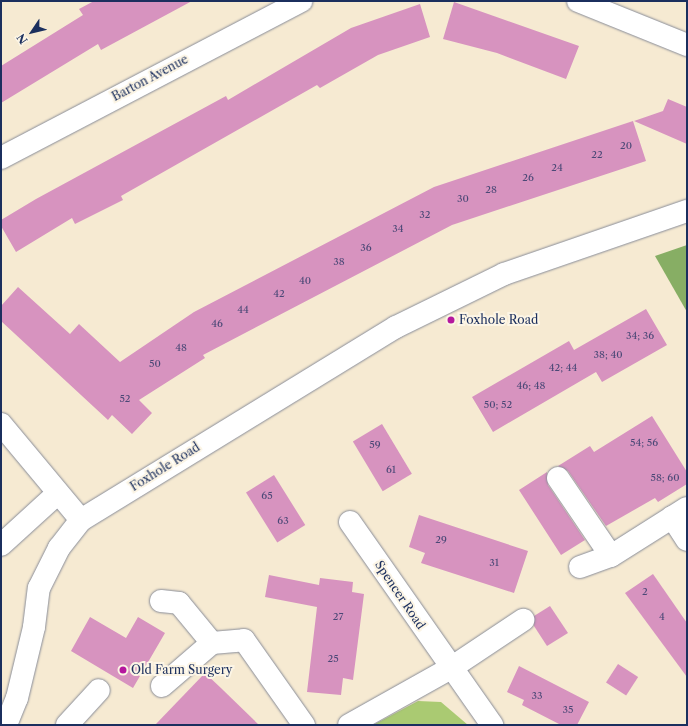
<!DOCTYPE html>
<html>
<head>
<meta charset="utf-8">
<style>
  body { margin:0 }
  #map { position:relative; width:688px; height:726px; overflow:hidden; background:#f6ead2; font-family:"Libre Caslon Text",serif }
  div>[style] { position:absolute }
  .green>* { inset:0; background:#aaca72 }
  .forest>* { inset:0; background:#87ae64 }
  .building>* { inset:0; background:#d793bf; transform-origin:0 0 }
  .roads { filter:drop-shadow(0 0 1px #888c98) drop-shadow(0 0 1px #888c98) }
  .minor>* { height:22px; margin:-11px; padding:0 11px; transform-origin:11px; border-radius:11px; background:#fff }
  .dots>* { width:11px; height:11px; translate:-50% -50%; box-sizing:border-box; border:2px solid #fcf5e5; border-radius:50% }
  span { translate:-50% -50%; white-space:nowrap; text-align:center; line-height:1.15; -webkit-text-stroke:4px #fcf5e5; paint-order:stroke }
  .number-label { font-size:10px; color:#4a4876 }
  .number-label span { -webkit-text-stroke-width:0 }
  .street-label { font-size:12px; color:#1b2f5e }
  .poi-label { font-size:12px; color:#1b2f5e }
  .left { translate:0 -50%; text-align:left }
  .frame { position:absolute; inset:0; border:2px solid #1b2f5e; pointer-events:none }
  .north { position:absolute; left:12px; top:12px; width:40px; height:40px; -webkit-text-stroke:3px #fcf5e5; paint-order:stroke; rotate:235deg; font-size:11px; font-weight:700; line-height:16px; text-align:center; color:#1b2f5e }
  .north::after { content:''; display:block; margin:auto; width:14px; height:18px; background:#1b2f5e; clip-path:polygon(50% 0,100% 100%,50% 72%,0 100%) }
</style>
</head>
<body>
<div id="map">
  <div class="green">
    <div style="clip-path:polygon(418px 701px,441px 702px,468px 725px,373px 725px)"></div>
  </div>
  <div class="forest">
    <div style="clip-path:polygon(687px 245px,687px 312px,655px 256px)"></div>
  </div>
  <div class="building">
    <div style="clip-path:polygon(94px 1px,192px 1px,101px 50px,98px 44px,1px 103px,1px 66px,83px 15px,79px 9px)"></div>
    <div style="clip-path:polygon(454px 2px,579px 46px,566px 79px,497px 53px,443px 39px)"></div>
    <div style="clip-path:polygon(420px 4px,430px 37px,378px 55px,320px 88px,317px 85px,121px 196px,123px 200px,75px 224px,72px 218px,16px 252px,1px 226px,1px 220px,36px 199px,226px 96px,228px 100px,351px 28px)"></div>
    <div style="clip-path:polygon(668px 99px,687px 107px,687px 144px,634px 121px,663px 111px)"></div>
    <div style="clip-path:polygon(633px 121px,646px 161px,452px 225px,203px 355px,205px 358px,139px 400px,152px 413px,132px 434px,112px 415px,108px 420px,1px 321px,1px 306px,18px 287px,70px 334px,79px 324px,120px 362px,194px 312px,434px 187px)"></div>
    <div style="clip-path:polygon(646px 309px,667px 345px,602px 382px,596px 372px,493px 432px,472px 397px,569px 341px,574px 350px)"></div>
    <div style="clip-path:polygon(652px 416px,687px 472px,687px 484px,658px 502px,655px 498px,606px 526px,568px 471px,558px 466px,590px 446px,594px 452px)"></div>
    <div style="left:382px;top:424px;width:58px;height:34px;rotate:59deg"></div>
    <div style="clip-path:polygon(547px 472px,548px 485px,585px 540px,561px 555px,519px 490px)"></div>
    <div style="left:274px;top:475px;width:59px;height:33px;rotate:58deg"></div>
    <div style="clip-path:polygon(419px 515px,528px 551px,514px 593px,421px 563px,425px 553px,409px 547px)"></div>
    <div style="clip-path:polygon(653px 574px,687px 623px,687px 677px,625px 593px)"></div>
    <div style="clip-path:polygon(269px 575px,319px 585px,320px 578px,353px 582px,352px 592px,364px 594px,353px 680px,343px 678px,341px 695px,307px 692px,317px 607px,265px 597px)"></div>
    <div style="clip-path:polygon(550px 606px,568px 633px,547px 646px,534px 626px,534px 616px)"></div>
    <div style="clip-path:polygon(90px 617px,126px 638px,138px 617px,165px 633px,133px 688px,71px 651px)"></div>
    <div style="left:618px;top:664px;width:24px;height:22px;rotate:33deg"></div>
    <div style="clip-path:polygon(519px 666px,589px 702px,577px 725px,561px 725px,522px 705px,524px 700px,507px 692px)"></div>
    <div style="clip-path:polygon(205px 673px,222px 689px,259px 725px,155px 725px)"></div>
  </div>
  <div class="roads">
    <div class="minor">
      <div style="left:578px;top:1px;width:118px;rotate:22deg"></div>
      <div style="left:1px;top:158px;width:339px;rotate:-27.6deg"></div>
      <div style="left:1px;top:424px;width:125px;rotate:50.2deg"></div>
      <div style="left:558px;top:478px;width:94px;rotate:55.8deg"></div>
      <div style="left:672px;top:517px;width:27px;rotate:57deg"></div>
      <div style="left:350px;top:522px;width:248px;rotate:55deg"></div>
      <div style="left:1px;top:545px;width:77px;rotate:-42.4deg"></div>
      <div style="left:580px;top:567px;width:33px;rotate:-20deg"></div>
      <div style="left:611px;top:556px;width:90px;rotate:-32.3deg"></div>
      <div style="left:161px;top:601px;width:18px;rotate:6deg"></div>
      <div style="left:179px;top:603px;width:52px;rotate:50.5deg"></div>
      <div style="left:162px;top:686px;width:66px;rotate:-40.7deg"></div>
      <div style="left:212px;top:643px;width:32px;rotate:-5deg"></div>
      <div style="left:244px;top:640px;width:104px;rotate:54.8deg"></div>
      <div style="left:6px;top:725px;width:29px;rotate:-68deg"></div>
      <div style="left:17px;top:698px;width:73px;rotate:-76.5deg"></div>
      <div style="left:34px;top:627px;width:39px;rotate:-83deg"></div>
      <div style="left:39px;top:588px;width:45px;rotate:-63.4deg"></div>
      <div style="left:59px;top:548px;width:36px;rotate:-52deg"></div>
      <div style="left:81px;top:520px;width:369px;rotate:-31.5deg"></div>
      <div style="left:396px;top:327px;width:120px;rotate:-26.1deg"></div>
      <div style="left:504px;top:274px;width:194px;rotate:-19deg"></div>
      <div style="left:67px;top:725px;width:47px;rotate:-47.6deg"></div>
      <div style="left:349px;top:725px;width:117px;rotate:-29.2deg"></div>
      <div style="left:451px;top:668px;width:87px;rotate:-33.7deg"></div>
    </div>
  </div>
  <div class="dots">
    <div style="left:451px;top:320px;background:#b5179e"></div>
    <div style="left:123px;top:670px;background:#b5179e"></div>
  </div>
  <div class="number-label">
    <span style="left:626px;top:146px">20</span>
    <span style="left:597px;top:155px">22</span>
    <span style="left:557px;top:168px">24</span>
    <span style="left:528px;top:178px">26</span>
    <span style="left:491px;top:190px">28</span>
    <span style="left:463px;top:199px">30</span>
    <span style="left:425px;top:215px">32</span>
    <span style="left:398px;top:229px">34</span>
    <span style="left:366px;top:248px">36</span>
    <span style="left:339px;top:262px">38</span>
    <span style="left:305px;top:281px">40</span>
    <span style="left:279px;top:294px">42</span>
    <span style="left:243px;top:310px">44</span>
    <span style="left:217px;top:324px">46</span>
    <span style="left:640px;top:336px">34; 36</span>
    <span style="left:181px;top:348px">48</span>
    <span style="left:608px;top:355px">38; 40</span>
    <span style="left:155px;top:364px">50</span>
    <span style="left:563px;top:368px">42; 44</span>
    <span style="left:531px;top:386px">46; 48</span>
    <span style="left:125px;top:399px">52</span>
    <span style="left:498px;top:405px">50; 52</span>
    <span style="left:644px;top:443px">54; 56</span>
    <span style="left:375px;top:445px">59</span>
    <span style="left:391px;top:470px">61</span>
    <span style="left:665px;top:478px">58; 60</span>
    <span style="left:267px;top:496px">65</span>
    <span style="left:283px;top:521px">63</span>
    <span style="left:441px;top:540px">29</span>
    <span style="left:494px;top:563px">31</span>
    <span style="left:645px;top:592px">2</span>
    <span style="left:338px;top:617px">27</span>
    <span style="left:662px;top:617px">4</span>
    <span style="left:333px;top:659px">25</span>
    <span style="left:537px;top:696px">33</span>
    <span style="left:568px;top:710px">35</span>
  </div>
  <div class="street-label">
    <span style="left:150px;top:78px;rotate:-28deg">Barton Avenue</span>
    <span style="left:165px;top:467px;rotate:-32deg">Foxhole Road</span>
    <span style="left:400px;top:595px;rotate:56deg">Spencer Road</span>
  </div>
  <div class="poi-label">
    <span class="left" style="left:459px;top:320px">Foxhole Road</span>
    <span class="left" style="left:131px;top:670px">Old Farm Surgery</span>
  </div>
  <div class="frame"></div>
  <div class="north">N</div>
</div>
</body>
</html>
